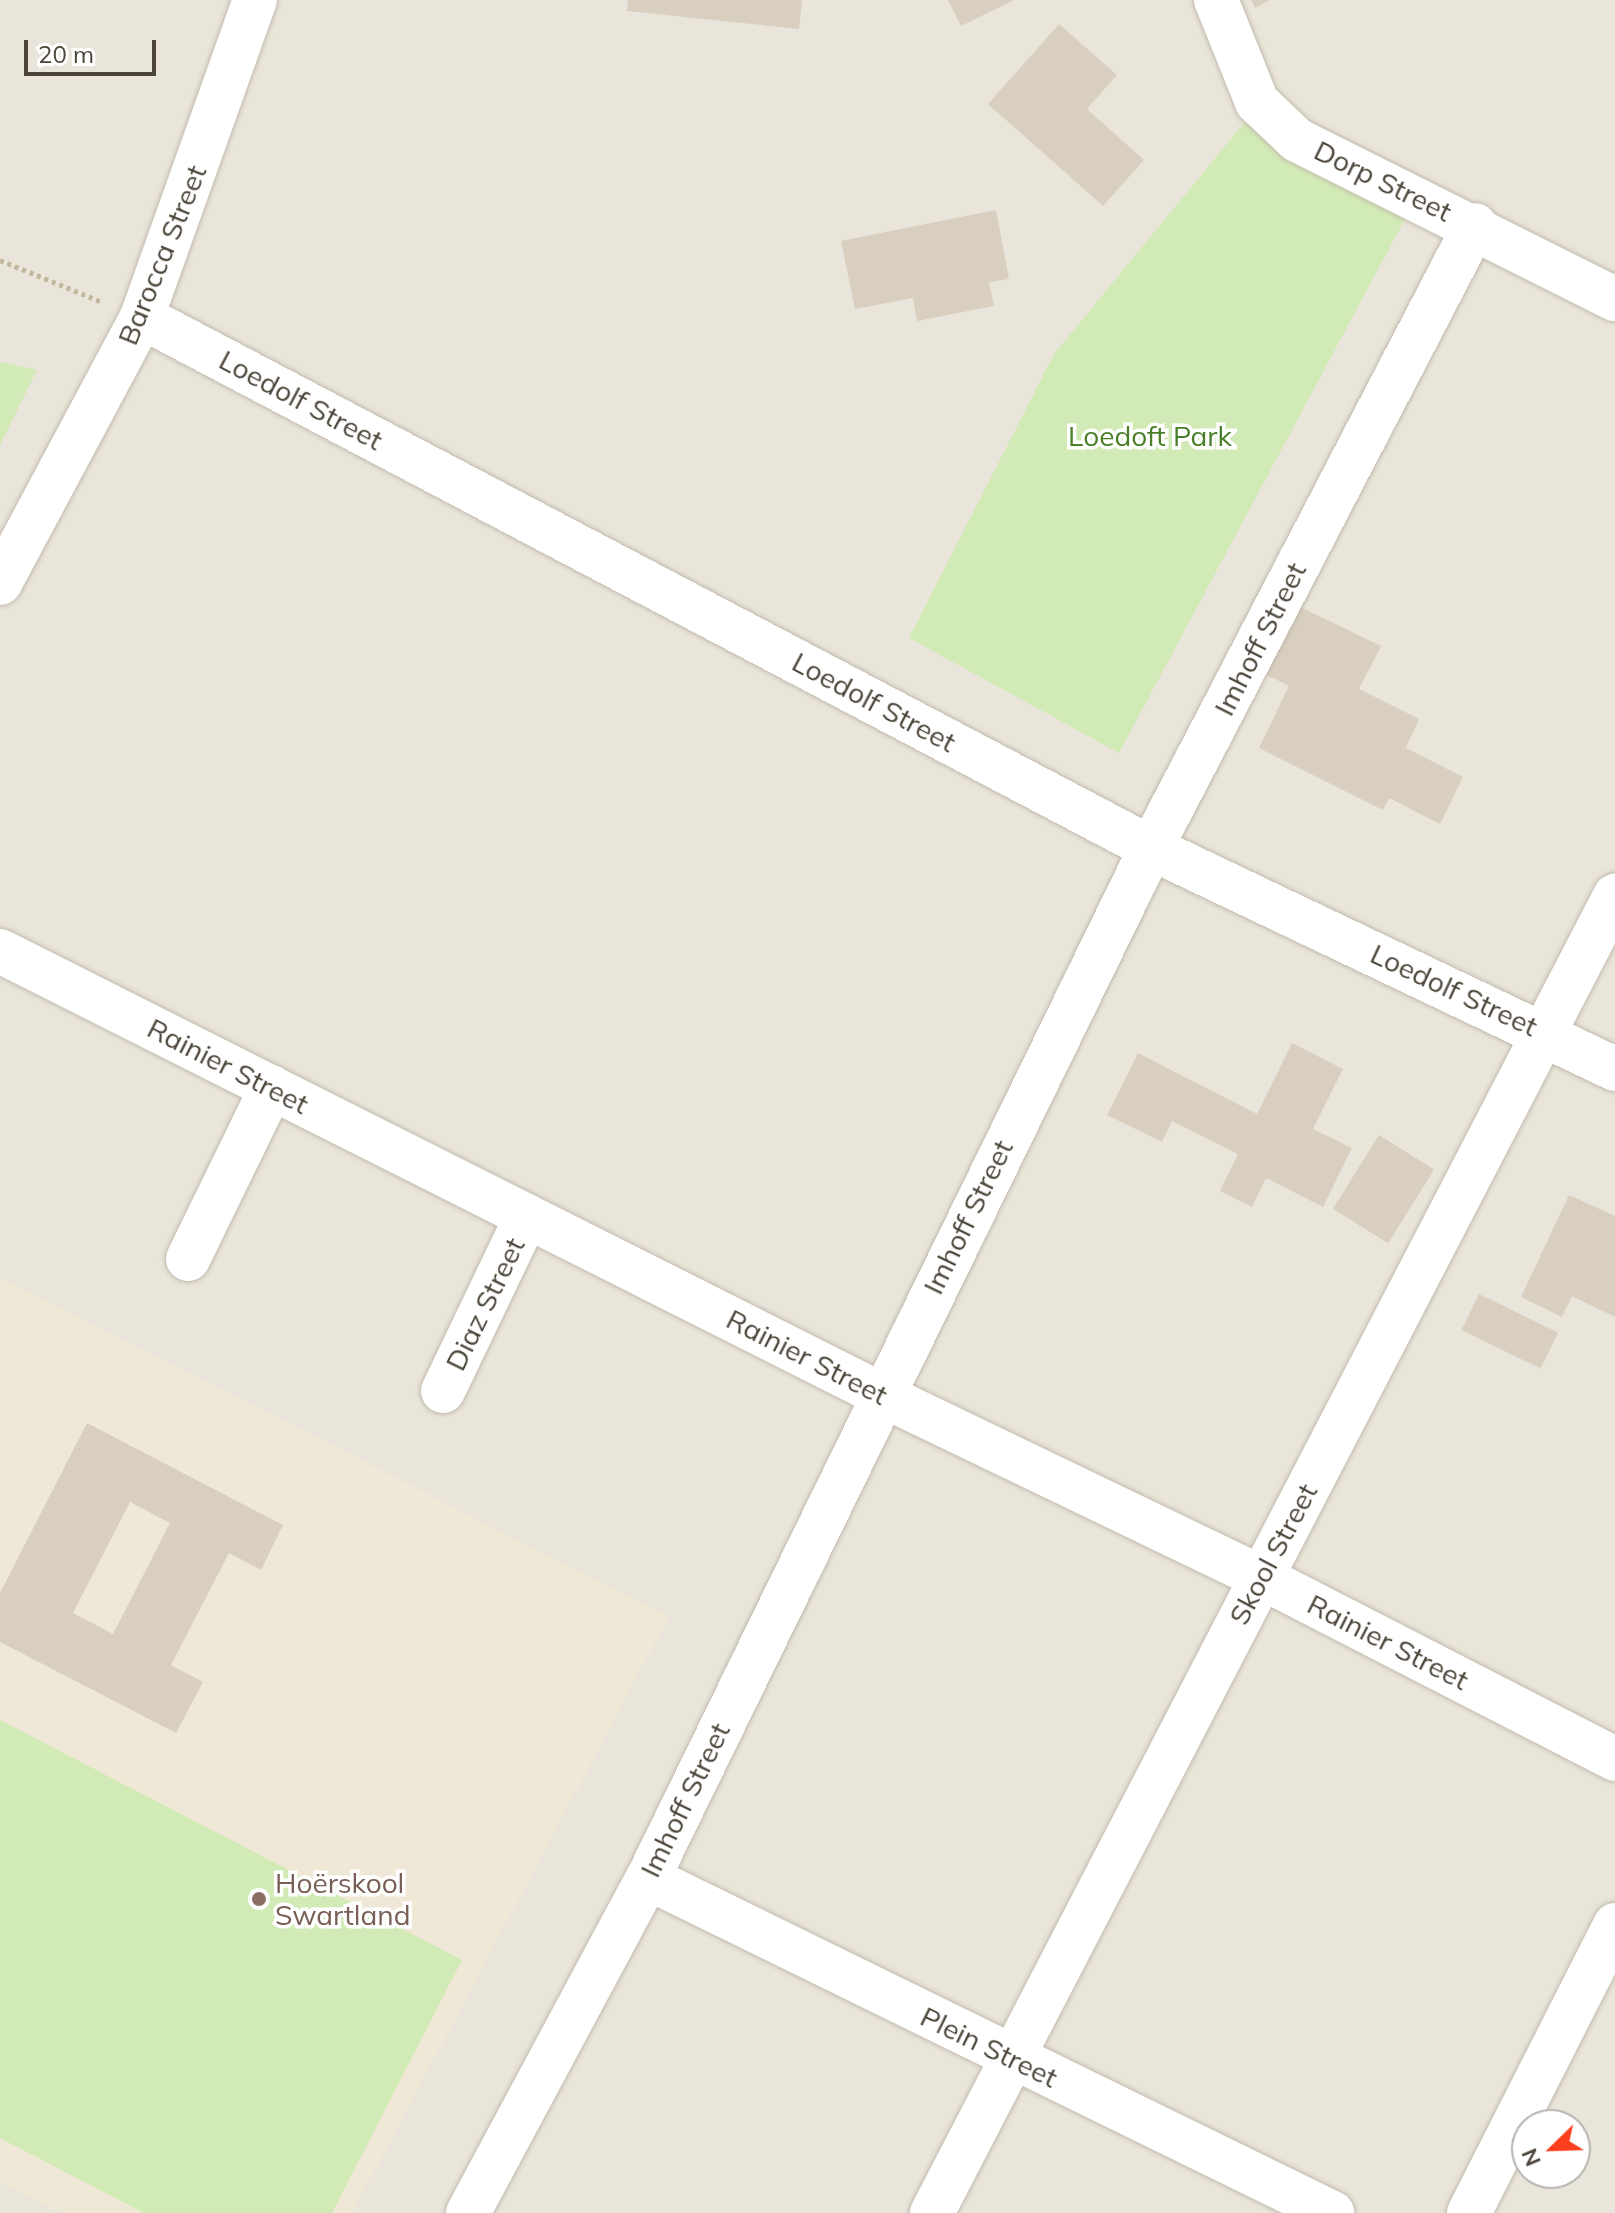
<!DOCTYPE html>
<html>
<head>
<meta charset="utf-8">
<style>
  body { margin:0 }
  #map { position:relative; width:1615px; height:2213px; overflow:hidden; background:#f6f3ec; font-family:Mulish,sans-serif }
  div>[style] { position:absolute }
  .residential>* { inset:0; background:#eae5da }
  .education>* { inset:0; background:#efe8d6 }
  .green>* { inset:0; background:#d2eab5 }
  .building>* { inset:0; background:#d8cfc1; transform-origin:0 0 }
  .path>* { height:5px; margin-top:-2.5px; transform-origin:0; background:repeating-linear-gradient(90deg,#c4b79f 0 4px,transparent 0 8px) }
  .roads { filter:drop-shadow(0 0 2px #c2bbae) drop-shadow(0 0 2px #c2bbae) }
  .minor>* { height:44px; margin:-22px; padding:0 22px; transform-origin:22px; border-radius:22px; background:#fff }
  .dots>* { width:22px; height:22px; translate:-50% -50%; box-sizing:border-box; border:4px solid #fff; border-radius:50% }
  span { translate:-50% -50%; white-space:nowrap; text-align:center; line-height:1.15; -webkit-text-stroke:7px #fff; paint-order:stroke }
  .street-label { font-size:28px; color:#4b4439 }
  .park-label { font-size:28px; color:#4a7f2a }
  .education-label { font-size:28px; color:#785e54 }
  .left { translate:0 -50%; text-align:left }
  .north { position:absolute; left:1511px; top:2109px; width:80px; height:80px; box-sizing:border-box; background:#fff; border:2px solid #b7b4b0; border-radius:50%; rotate:247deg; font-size:22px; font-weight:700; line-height:32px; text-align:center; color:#4b4439 }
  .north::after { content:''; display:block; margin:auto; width:28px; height:36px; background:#fc3f1d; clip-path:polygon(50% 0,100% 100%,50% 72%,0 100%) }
  .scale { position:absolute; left:24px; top:40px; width:132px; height:36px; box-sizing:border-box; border:4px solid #4b4439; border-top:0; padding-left:10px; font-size:24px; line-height:28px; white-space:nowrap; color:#4b4439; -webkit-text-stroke:6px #fff; paint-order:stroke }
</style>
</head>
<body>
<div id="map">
  <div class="residential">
    <div style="clip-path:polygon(evenodd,0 0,1615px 0,1615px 2213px,0 2213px,0 0,1527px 2125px,1575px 2125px,1575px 2173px,1527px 2173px,1527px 2125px)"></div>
  </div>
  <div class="education">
    <div style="clip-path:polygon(0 1278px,669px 1616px,352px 2213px,62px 2213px,0 2182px)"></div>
  </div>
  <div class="green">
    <div style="clip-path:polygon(1244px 123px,1405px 219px,1119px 753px,909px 638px,1054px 354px)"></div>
    <div style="clip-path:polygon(0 362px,37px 370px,0 445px)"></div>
    <div style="clip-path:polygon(0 1720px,462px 1960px,332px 2213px,144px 2213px,0 2138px)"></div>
  </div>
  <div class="building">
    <div style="clip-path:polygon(628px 0,802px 0,799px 29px,627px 11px)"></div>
    <div style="clip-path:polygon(948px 0,1014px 0,961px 26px)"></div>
    <div style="clip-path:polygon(1251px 0,1270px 0,1255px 8px)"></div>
    <div style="clip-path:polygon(1059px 24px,1117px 75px,1087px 109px,1144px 160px,1103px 206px,988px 104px)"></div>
    <div style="clip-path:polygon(996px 210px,1009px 279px,989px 282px,994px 306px,917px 321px,913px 298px,855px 309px,841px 241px)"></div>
    <div style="clip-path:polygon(1284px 599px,1381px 646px,1359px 689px,1419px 719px,1406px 748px,1463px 777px,1440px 824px,1389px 798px,1383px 810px,1259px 748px,1289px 686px,1251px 667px)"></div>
    <div style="clip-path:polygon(1292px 1043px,1343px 1069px,1313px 1129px,1352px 1148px,1323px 1207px,1266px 1178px,1252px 1207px,1220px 1191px,1238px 1154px,1172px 1121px,1162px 1142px,1107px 1115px,1138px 1053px,1257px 1114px)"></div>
    <div style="left:1379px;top:1135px;width:65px;height:87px;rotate:32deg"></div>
    <div style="clip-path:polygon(1569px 1195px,1615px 1216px,1615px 1317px,1572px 1296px,1562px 1317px,1521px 1297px)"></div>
    <div style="left:1479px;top:1294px;width:88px;height:40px;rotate:26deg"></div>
    <div style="clip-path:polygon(evenodd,87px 1423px,283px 1525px,261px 1570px,229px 1553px,171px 1665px,203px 1682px,176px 1733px,0 1642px,0 1593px,87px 1423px,130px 1502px,170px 1523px,113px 1634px,73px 1613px,130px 1502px)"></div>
  </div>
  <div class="path">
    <div style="left:0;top:260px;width:108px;rotate:22.3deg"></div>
  </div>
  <div class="roads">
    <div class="minor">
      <div style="left:1216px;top:0;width:110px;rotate:68.1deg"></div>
      <div style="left:1257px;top:102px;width:55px;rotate:43.5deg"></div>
      <div style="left:1297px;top:140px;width:356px;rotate:26.6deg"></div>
      <div style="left:142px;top:317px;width:1140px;rotate:27.76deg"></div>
      <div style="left:1151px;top:848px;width:514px;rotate:25.47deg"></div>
      <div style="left:0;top:583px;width:302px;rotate:-61.9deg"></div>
      <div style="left:142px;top:317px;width:337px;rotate:-70.4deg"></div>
      <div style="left:0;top:951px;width:985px;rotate:26.72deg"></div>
      <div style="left:880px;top:1394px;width:423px;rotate:25.7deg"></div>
      <div style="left:1261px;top:1577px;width:398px;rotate:27.2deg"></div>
      <div style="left:188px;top:1259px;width:191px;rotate:-64deg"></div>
      <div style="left:443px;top:1391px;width:194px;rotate:-64.4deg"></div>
      <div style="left:648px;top:1878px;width:762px;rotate:26.09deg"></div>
      <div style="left:468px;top:2213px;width:380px;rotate:-61.8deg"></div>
      <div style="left:648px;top:1878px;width:1146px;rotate:-63.97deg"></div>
      <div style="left:1151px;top:848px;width:702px;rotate:-62.52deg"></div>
      <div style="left:932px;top:2213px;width:1484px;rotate:-62.59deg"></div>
      <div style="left:1469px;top:2213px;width:323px;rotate:-63.1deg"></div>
    </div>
  </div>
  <div class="dots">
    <div style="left:259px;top:1899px;background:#8d6e63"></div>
  </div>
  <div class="street-label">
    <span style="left:1383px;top:181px;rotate:26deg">Dorp Street</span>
    <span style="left:162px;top:255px;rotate:-68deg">Barocca Street</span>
    <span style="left:301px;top:400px;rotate:28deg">Loedolf Street</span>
    <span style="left:1260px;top:639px;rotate:-63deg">Imhoff Street</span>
    <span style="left:874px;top:702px;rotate:28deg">Loedolf Street</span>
    <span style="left:1454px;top:990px;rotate:25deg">Loedolf Street</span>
    <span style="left:228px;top:1066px;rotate:27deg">Rainier Street</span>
    <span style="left:968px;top:1217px;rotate:-64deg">Imhoff Street</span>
    <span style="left:485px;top:1304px;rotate:-64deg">Diaz Street</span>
    <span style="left:807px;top:1357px;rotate:27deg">Rainier Street</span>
    <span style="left:1273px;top:1554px;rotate:-62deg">Skool Street</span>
    <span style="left:1388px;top:1642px;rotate:27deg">Rainier Street</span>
    <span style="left:685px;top:1800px;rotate:-64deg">Imhoff Street</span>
    <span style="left:989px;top:2047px;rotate:26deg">Plein Street</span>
  </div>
  <div class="park-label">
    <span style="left:1150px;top:436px">Loedoft Park</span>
  </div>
  <div class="education-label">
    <span class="left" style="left:275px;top:1899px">Hoërskool<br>Swartland</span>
  </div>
  <div class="north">N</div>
  <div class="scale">20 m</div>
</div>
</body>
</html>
